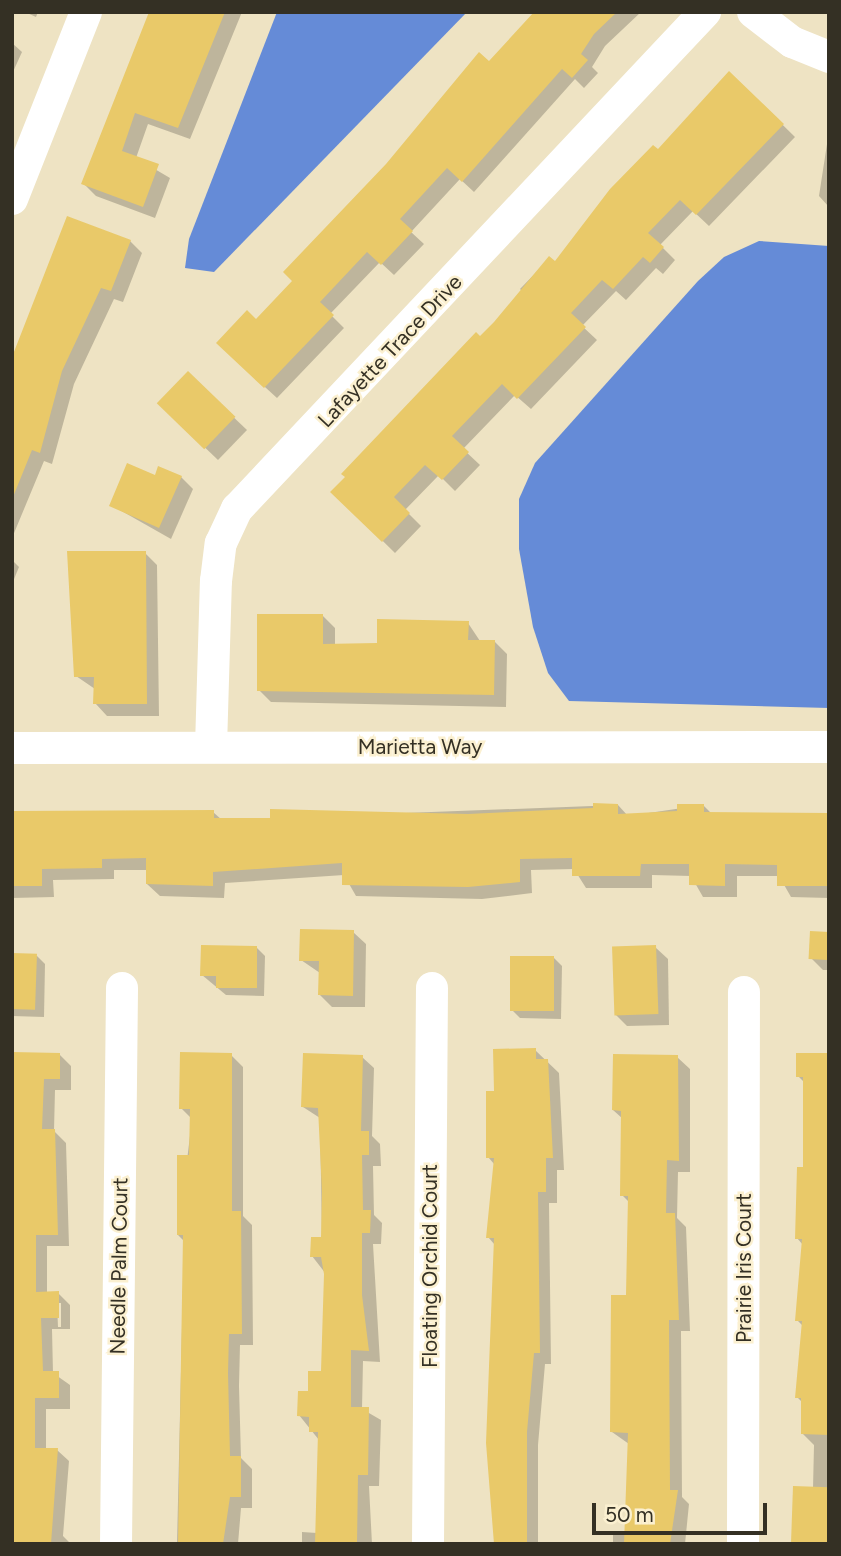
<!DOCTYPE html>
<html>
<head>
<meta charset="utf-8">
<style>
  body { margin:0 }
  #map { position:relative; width:841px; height:1556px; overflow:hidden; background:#eee3c3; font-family:Figtree,sans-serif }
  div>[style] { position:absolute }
  .water>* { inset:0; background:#658bd7 }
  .shadow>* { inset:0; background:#0003 }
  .building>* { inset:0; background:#e9c969; transform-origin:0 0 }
  .minor>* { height:32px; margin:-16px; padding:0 16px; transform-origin:16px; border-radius:16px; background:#fff }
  span { translate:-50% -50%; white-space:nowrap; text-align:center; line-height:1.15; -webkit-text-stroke:5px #fbf0d0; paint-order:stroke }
  .street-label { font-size:21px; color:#343024 }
  .frame { position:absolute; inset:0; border:14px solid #343024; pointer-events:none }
  .scale { position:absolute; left:592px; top:1503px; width:175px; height:32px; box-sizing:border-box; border:4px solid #343024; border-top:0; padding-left:9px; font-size:21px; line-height:24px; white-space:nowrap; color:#343024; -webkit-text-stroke:5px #fbf0d0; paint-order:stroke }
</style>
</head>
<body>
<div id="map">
  <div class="water">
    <div style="clip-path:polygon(277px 12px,467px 12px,214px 272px,185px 268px,189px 239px)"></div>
    <div style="clip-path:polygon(759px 241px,829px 246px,829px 708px,569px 701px,548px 673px,533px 627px,519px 549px,519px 499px,535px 463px,698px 281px,724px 257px)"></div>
  </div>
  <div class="shadow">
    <div style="clip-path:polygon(25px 12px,38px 12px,36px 17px)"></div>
    <div style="clip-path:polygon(171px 12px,242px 12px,190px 139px,148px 124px,136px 158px,170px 178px,155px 218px,96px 196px,83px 183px)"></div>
    <div style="clip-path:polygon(536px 12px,641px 12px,605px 46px,592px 67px,598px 73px,584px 88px,575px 79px,474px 192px,460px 179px,411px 232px,424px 244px,394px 275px,380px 262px,330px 314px,344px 328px,277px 398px,230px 355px)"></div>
    <div style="clip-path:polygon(12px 43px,22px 52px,12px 74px)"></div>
    <div style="clip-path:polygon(730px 73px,795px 137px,709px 226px,693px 211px,660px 245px,675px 260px,663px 274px,656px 268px,626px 300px,616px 291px,582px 326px,597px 340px,531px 409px,515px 395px,463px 449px,480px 465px,455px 491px,439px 475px,405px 510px,421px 526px,395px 553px,333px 492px,524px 293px,520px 289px,549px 259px,555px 264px,612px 190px,658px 152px)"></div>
    <div style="clip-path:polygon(829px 131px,829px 207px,819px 196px)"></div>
    <div style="clip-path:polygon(130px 241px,142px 253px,123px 302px,114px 299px,74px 384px,52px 464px,44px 461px,12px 538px,12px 368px)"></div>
    <div style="clip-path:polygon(188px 374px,247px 430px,218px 460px,172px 416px)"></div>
    <div style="clip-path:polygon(156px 477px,181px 477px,193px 489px,171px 539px,111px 505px)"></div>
    <div style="clip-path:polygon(145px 553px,157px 565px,159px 716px,107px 716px,95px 703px,95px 689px,76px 676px)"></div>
    <div style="clip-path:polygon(12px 560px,19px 567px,12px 584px)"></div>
    <div style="clip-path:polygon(322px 615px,335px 628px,335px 646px,379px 645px,468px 623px,480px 641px,495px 642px,507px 654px,506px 707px,271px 702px,259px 690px)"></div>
    <div style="clip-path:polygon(618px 805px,628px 816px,703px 805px,712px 814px,829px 814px,829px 898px,791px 897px,779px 876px,737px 876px,737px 897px,703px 897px,691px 876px,652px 875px,652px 888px,586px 888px,574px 869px,531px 870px,532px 893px,482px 899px,356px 896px,344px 875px,225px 883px,224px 898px,160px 896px,147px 884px,148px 870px,114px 870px,114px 879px,53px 880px,54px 897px,12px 898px,12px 813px,213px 812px,222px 820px)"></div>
    <div style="clip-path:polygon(353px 932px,366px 944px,365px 1007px,332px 1007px,320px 995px,320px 973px,301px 960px)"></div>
    <div style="clip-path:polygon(829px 934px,829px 970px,823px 970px,811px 958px)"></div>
    <div style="clip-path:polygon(655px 947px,668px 959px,669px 1025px,627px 1026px,615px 1014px)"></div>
    <div style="clip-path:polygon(257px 948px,265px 956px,264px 996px,226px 995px,202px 975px)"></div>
    <div style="clip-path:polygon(12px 955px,37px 956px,45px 964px,44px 1017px,12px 1016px)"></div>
    <div style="clip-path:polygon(554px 958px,562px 966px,561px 1019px,520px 1018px,512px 1010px)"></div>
    <div style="clip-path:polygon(535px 1050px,559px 1073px,564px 1170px,557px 1170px,557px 1203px,549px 1203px,551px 1364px,545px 1364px,538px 1445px,538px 1543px,546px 1544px,487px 1544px,495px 1542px,495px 1245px,488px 1237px,495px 1165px,488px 1157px,495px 1093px)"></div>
    <div style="clip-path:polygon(evenodd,12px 1053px,59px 1054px,71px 1066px,71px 1090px,55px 1090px,54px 1131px,66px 1143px,69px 1246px,47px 1246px,47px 1293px,58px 1293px,70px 1305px,70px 1329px,52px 1329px,53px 1373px,70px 1385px,70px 1409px,46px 1409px,46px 1450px,57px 1450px,69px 1461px,63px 1536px,70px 1543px,12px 1544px,12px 1053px,57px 1303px,61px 1303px,61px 1327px,58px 1327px,57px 1303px)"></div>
    <div style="clip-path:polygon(231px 1055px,243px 1067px,243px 1216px,252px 1225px,253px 1345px,240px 1345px,239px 1386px,241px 1458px,252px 1469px,252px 1508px,241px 1508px,238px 1544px,177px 1544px,184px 1241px,178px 1235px,192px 1119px,181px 1108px)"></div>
    <div style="clip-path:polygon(829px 1055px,829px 1544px,813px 1488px,814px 1445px,803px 1434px,803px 1403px,797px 1397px,804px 1327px,797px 1320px,803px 1245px,797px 1238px,805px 1169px,805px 1083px,798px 1076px)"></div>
    <div style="clip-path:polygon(362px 1057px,374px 1068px,372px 1136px,380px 1144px,381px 1166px,373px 1166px,374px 1215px,382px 1223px,381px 1244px,373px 1244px,380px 1362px,363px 1361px,362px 1409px,381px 1420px,379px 1486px,369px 1486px,372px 1544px,302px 1544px,302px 1532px,317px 1533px,319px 1440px,299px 1415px,323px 1373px,326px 1274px,312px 1256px,322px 1239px,320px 1118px,303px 1107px)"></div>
    <div style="clip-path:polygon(677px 1057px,690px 1069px,690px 1172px,678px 1172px,677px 1218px,686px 1227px,690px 1331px,681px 1331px,682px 1497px,689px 1504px,685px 1544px,613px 1544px,613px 1532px,626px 1533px,629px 1444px,612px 1432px,628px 1297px,630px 1203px,622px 1195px,623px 1119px,613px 1110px)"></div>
  </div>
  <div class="building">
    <div style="clip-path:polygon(149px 12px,225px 12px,178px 128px,135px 113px,122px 151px,159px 164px,143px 207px,81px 184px)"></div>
    <div style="clip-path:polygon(534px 12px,617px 12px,594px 34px,581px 54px,588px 60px,572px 78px,562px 69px,462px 182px,447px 168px,400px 219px,413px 231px,381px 265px,367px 252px,320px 302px,334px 315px,264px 388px,216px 343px,247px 310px,256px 319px,292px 281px,283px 272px,386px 164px,479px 52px,489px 61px)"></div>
    <div style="clip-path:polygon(729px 71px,784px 124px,696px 215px,680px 200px,648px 233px,664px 247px,650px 263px,643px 257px,613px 289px,602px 280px,571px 313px,586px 327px,517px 399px,502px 384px,452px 436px,469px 452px,442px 480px,425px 465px,394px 497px,410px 513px,382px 542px,330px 492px,345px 477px,341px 474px,476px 332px,480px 336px,494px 322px,549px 256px,555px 261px,610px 189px,653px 145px,658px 149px)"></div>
    <div style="clip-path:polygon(67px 216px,131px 240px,111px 291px,101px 288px,62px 371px,40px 453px,32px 450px,13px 497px,12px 357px)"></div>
    <div style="left:188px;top:371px;width:66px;height:45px;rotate:44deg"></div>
    <div style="clip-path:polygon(127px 463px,155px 475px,158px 466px,182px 476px,159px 528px,109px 506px)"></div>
    <div style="clip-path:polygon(67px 551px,146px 551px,147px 704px,93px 704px,94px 677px,74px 677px)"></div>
    <div style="clip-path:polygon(257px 614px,323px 614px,323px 644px,377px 643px,377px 619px,469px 621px,468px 640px,495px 640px,494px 695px,257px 691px)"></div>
    <div style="clip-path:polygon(593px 803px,618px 804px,618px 814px,677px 811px,677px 804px,704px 804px,704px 812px,829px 813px,829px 886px,777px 886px,777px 865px,725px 864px,725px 886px,689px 885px,689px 864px,641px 864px,640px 876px,572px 876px,572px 858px,520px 859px,520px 882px,468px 887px,342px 885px,342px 863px,213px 872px,213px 886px,146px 884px,146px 858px,102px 859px,102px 868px,42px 869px,42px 886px,12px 886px,12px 811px,214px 810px,214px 818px,270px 818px,270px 809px,468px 814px,593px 808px)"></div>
    <div style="clip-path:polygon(300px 929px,354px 930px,353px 996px,318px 995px,319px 961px,299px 961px)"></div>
    <div style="left:810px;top:931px;width:19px;height:28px;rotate:3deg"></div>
    <div style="clip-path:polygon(201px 945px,257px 946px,257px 988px,216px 988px,216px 976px,200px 976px)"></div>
    <div style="left:656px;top:945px;width:69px;height:44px;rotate:88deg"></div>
    <div style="left:12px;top:953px;width:25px;height:56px;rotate:2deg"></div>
    <div style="left:510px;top:956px;width:44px;height:55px"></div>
    <div style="clip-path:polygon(536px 1048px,536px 1059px,548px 1059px,553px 1158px,546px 1158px,546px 1192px,538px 1192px,540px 1353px,534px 1353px,527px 1432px,527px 1544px,494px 1544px,486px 1443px,494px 1238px,486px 1238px,494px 1158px,486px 1158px,486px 1091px,494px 1091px,493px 1049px)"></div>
    <div style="clip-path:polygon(12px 1052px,60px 1053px,60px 1079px,44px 1079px,42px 1129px,55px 1129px,58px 1235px,36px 1235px,36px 1292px,59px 1291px,59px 1318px,41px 1318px,43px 1371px,59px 1371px,59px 1398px,35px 1398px,35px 1448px,58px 1448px,51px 1544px,12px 1544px)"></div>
    <div style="clip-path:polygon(180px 1052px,232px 1053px,232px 1211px,241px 1211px,242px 1334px,229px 1334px,228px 1373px,230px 1456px,241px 1456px,241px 1497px,230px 1497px,223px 1544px,178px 1544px,183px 1235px,177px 1235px,177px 1155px,189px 1155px,190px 1109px,179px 1109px)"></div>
    <div style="clip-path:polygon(303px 1053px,363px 1055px,361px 1131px,369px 1131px,369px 1155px,362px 1155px,363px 1210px,371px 1210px,370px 1233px,362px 1233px,362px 1295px,369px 1351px,351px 1350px,351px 1407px,369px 1407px,368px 1475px,358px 1475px,357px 1544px,315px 1544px,318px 1432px,309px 1432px,309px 1417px,297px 1416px,298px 1391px,308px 1391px,308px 1371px,321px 1371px,324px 1274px,321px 1257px,310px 1257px,311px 1237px,321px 1237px,322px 1192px,318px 1108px,301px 1107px)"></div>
    <div style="clip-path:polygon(796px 1053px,829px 1053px,829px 1435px,801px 1434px,801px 1398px,795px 1398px,802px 1321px,795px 1321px,802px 1239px,795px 1239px,797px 1167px,803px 1167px,803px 1077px,796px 1077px)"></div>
    <div style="clip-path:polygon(613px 1054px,678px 1055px,679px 1161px,667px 1160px,666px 1213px,675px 1213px,679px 1320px,669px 1320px,670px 1490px,678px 1490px,670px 1544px,624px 1544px,628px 1433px,610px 1432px,611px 1295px,626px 1295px,628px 1196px,620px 1196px,621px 1111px,612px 1110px)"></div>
    <div style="left:793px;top:1486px;width:36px;height:58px;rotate:2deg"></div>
  </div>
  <div class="minor">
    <div style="left:753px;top:12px;width:49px;rotate:37.6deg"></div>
    <div style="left:792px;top:42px;width:40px;rotate:22deg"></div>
    <div style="left:12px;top:199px;width:201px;rotate:-68.4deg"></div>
    <div style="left:211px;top:747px;width:166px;rotate:-88.3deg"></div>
    <div style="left:216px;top:581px;width:38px;rotate:-83deg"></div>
    <div style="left:221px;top:543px;width:38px;rotate:-65deg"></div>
    <div style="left:237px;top:509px;width:683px;rotate:-46.72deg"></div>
    <div style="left:12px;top:748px;width:817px;rotate:-0.07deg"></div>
    <div style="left:116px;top:1544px;width:556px;rotate:-89.38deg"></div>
    <div style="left:428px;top:1544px;width:556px;rotate:-89.59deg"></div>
    <div style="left:743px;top:1544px;width:552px;rotate:-89.9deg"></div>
  </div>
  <div class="street-label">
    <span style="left:390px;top:351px;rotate:-47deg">Lafayette Trace Drive</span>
    <span style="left:420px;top:747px">Marietta Way</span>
    <span style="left:119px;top:1266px;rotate:-89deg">Needle Palm Court</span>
    <span style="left:430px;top:1266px;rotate:-90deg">Floating Orchid Court</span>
    <span style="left:744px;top:1268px;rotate:-90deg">Prairie Iris Court</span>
  </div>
  <div class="frame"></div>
  <div class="scale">50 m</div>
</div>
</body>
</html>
